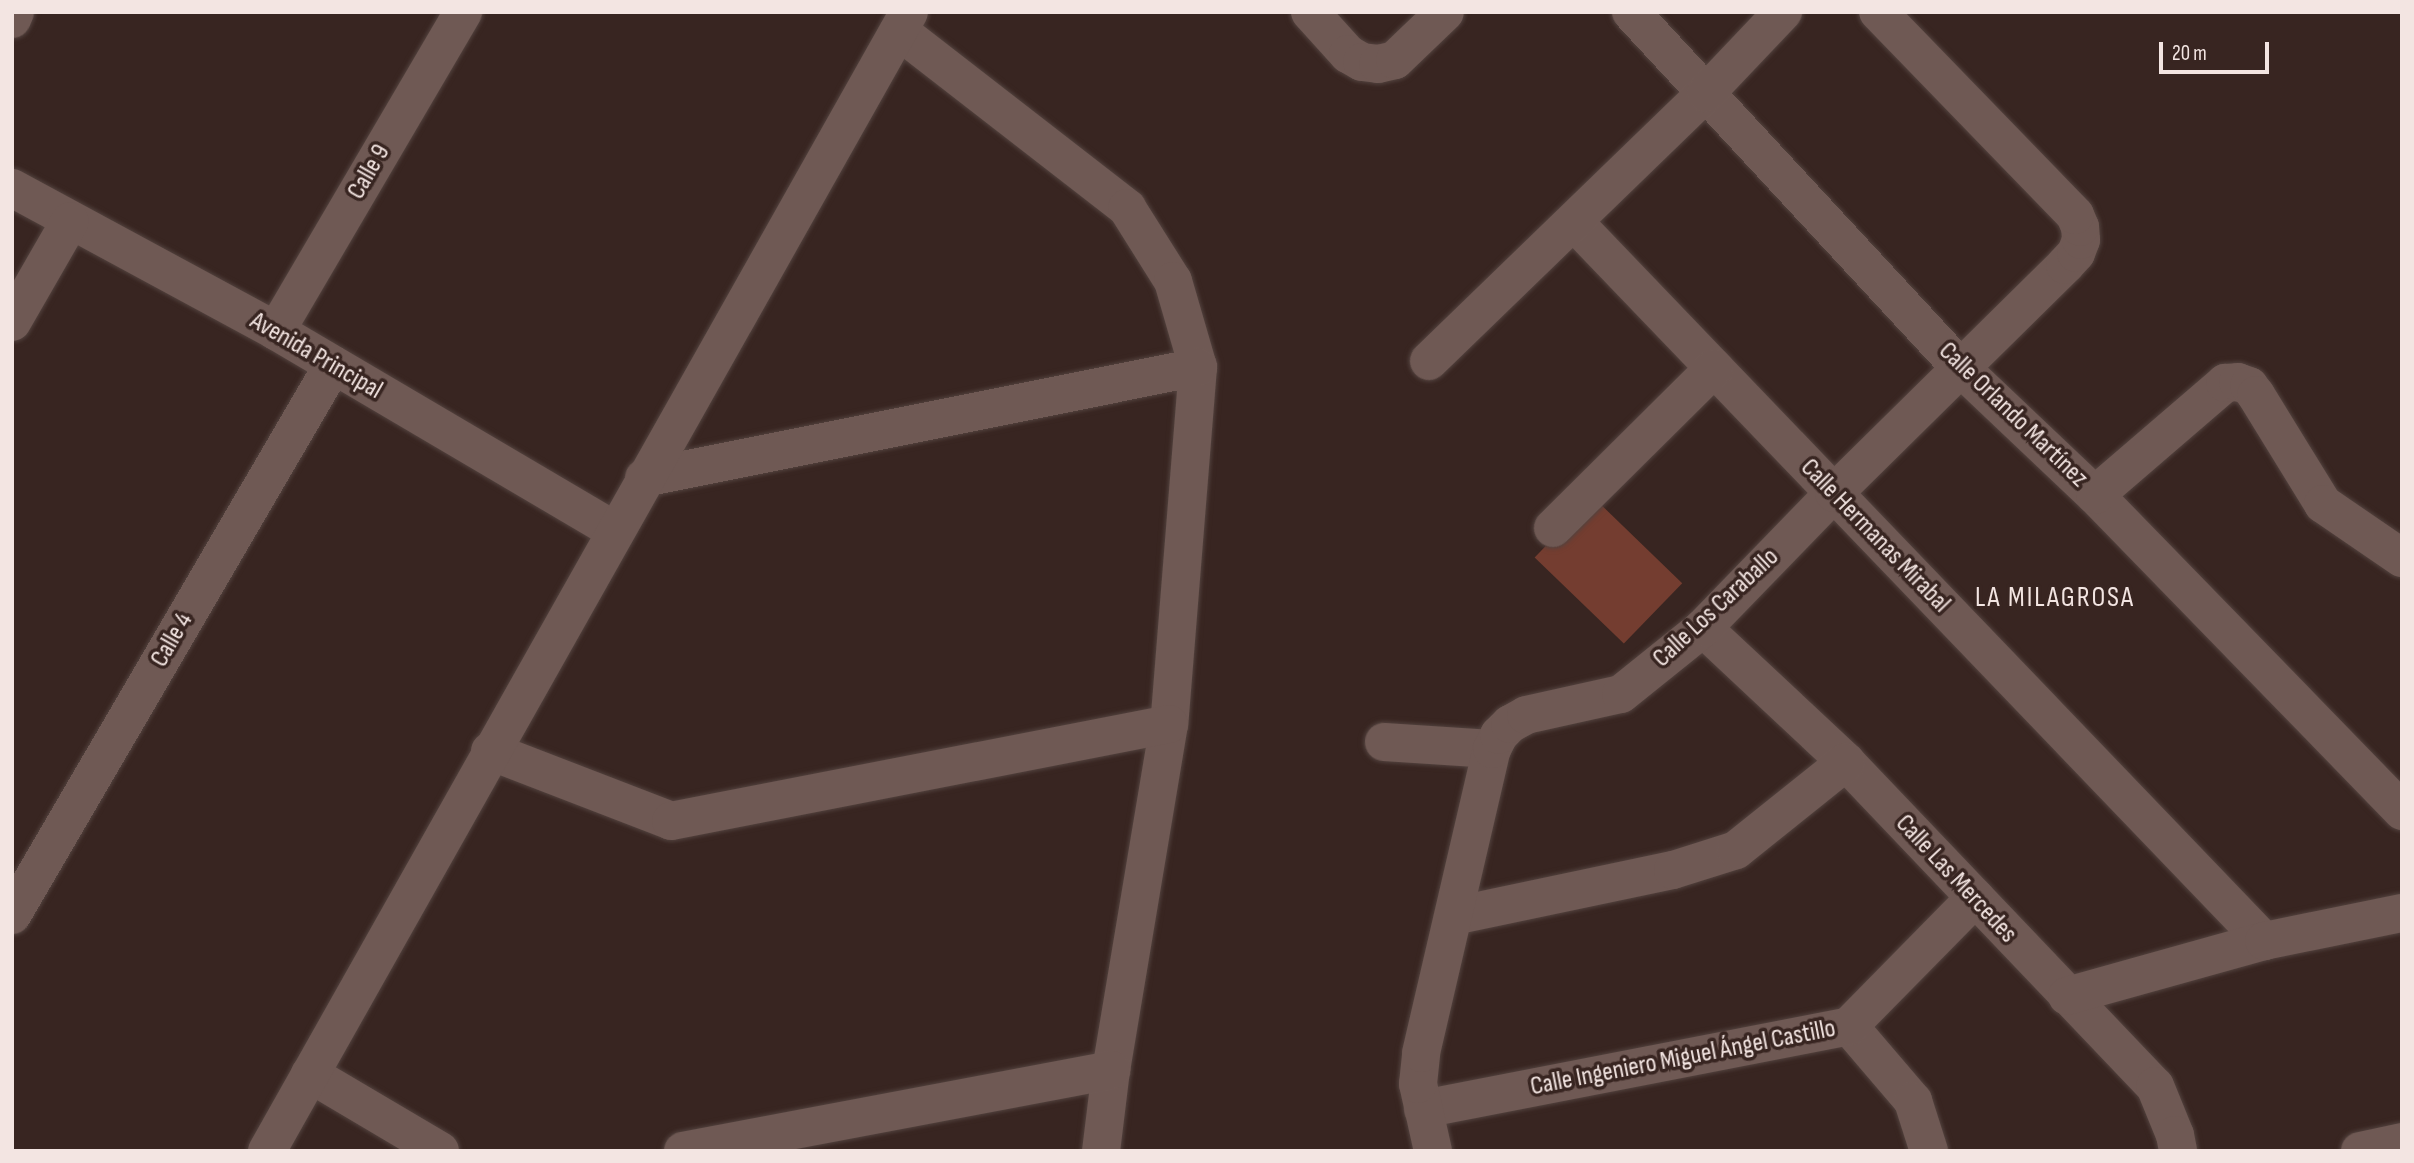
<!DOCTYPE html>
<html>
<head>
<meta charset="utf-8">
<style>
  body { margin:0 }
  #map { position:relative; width:2414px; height:1163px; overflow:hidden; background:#382521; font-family:"Sofia Sans Condensed",sans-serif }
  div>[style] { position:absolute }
  .green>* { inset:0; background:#743d30; transform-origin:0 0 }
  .roads { filter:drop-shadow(0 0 2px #52423e) drop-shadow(0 0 2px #52423e) }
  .minor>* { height:38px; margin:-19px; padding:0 19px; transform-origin:19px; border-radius:19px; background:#6f5954 }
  span { translate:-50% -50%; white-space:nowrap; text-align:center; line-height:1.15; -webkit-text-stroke:7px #382521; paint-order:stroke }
  .street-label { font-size:26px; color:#f3e5e2 }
  .neighbourhood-label { font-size:28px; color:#f3e5e2; letter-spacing:2px }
  .frame { position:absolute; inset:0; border:14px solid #f3e5e2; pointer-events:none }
  .scale { position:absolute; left:2159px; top:42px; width:110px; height:32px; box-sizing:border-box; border:4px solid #f3e5e2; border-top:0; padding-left:9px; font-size:21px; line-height:24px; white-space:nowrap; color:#f3e5e2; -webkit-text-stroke:5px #382521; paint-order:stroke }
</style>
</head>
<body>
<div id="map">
  <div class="green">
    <div style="left:1593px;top:497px;width:124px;height:84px;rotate:44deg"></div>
  </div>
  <div class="roads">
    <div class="minor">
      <div style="left:1310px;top:12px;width:57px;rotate:47.9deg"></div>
      <div style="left:1348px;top:54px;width:16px;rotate:30deg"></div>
      <div style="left:1362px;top:62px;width:16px;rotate:7deg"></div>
      <div style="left:1378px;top:64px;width:17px;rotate:-13deg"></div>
      <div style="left:1395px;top:60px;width:69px;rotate:-43.8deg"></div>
      <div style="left:1631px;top:12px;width:487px;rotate:47.2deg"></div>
      <div style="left:1962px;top:369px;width:183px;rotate:43.5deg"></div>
      <div style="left:2095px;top:495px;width:441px;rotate:45.8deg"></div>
      <div style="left:12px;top:19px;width:8px;rotate:-67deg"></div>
      <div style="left:899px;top:31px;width:289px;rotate:37.8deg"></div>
      <div style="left:1127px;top:208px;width:86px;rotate:57.8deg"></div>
      <div style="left:1173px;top:281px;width:90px;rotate:73.8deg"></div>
      <div style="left:1198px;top:367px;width:358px;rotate:94.6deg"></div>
      <div style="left:1169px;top:724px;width:351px;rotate:99.5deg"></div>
      <div style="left:1111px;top:1070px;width:82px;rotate:97deg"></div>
      <div style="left:12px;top:188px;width:300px;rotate:28.4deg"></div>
      <div style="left:276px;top:331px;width:394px;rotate:30.5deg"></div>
      <div style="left:1574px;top:222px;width:997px;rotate:46.18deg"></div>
      <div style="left:12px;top:322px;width:116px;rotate:-60.1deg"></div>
      <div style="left:276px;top:331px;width:370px;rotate:-59.6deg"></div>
      <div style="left:1429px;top:361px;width:385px;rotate:-44.1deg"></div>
      <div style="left:1706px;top:93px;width:112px;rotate:-46.5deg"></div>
      <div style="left:644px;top:478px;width:565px;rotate:-11.33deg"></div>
      <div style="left:2095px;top:495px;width:172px;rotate:-40.7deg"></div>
      <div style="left:2225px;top:383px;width:13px;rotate:-4deg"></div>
      <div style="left:2238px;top:382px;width:12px;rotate:20deg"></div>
      <div style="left:2249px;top:386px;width:11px;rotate:52deg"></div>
      <div style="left:2256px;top:395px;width:128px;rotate:58.4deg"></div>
      <div style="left:2323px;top:504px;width:96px;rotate:34.4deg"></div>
      <div style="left:1553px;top:528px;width:227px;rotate:-44.8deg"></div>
      <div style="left:1703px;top:628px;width:196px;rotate:43.1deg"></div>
      <div style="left:1846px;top:762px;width:448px;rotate:46.4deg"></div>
      <div style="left:2155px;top:1086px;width:53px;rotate:67.8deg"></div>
      <div style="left:2175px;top:1135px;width:16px;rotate:79deg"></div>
      <div style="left:1384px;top:742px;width:108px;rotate:3.7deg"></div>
      <div style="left:490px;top:751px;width:194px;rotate:21.1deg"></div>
      <div style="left:671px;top:821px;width:507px;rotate:-11.02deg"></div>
      <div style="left:12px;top:915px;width:637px;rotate:-59.73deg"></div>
      <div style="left:1454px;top:916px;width:224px;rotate:-11.9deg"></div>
      <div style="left:1673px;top:870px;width:66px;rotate:-17.6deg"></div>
      <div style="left:1736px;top:850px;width:141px;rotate:-38.7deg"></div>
      <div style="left:2067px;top:996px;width:205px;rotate:-15.6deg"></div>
      <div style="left:2264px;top:941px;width:141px;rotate:-11.5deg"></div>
      <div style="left:1849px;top:1026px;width:99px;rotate:49.5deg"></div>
      <div style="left:1913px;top:1101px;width:52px;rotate:72.3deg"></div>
      <div style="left:310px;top:1074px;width:151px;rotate:30.6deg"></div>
      <div style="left:1423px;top:1109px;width:434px;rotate:-11deg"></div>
      <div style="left:1849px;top:1026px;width:180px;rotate:-45.5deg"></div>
      <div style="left:267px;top:1151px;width:1307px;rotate:-60.59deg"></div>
      <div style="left:683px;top:1151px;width:436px;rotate:-10.7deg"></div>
      <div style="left:1433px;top:1151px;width:69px;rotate:-102.6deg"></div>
      <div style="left:1418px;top:1084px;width:31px;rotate:-84deg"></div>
      <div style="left:1421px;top:1053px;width:312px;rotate:-76.9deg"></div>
      <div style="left:1492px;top:749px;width:16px;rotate:-63deg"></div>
      <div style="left:1499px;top:735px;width:16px;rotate:-45deg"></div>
      <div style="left:1510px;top:724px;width:18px;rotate:-29deg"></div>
      <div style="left:1526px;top:715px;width:97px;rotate:-12.5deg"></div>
      <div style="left:1621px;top:694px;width:105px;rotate:-38.8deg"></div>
      <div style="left:1703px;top:628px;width:188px;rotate:-45.9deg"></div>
      <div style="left:1834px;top:493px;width:325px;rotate:-44.6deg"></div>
      <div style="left:2065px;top:265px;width:16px;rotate:-47deg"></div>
      <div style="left:2076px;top:253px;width:14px;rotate:-69deg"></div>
      <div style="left:2081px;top:240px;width:13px;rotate:-94deg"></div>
      <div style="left:2080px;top:227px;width:13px;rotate:-113deg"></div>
      <div style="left:2075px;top:215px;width:283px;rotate:-134.1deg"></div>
      <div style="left:2360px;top:1151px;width:43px;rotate:-12.1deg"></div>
    </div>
  </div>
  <div class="street-label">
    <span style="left:369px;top:172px;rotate:-60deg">Calle 9</span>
    <span style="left:316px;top:356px;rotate:30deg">Avenida Principal</span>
    <span style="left:2013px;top:415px;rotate:44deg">Calle Orlando Martínez</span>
    <span style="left:1875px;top:536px;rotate:46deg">Calle Hermanas Mirabal</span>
    <span style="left:1716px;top:608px;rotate:-43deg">Calle Los Caraballo</span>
    <span style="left:172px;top:640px;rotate:-60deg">Calle 4</span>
    <span style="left:1956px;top:879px;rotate:47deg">Calle Las Mercedes</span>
    <span style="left:1683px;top:1058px;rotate:-11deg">Calle Ingeniero Miguel Ángel Castillo</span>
  </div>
  <div class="neighbourhood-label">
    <span style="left:2055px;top:598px">LA MILAGROSA</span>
  </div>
  <div class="frame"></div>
  <div class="scale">20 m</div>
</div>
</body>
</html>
